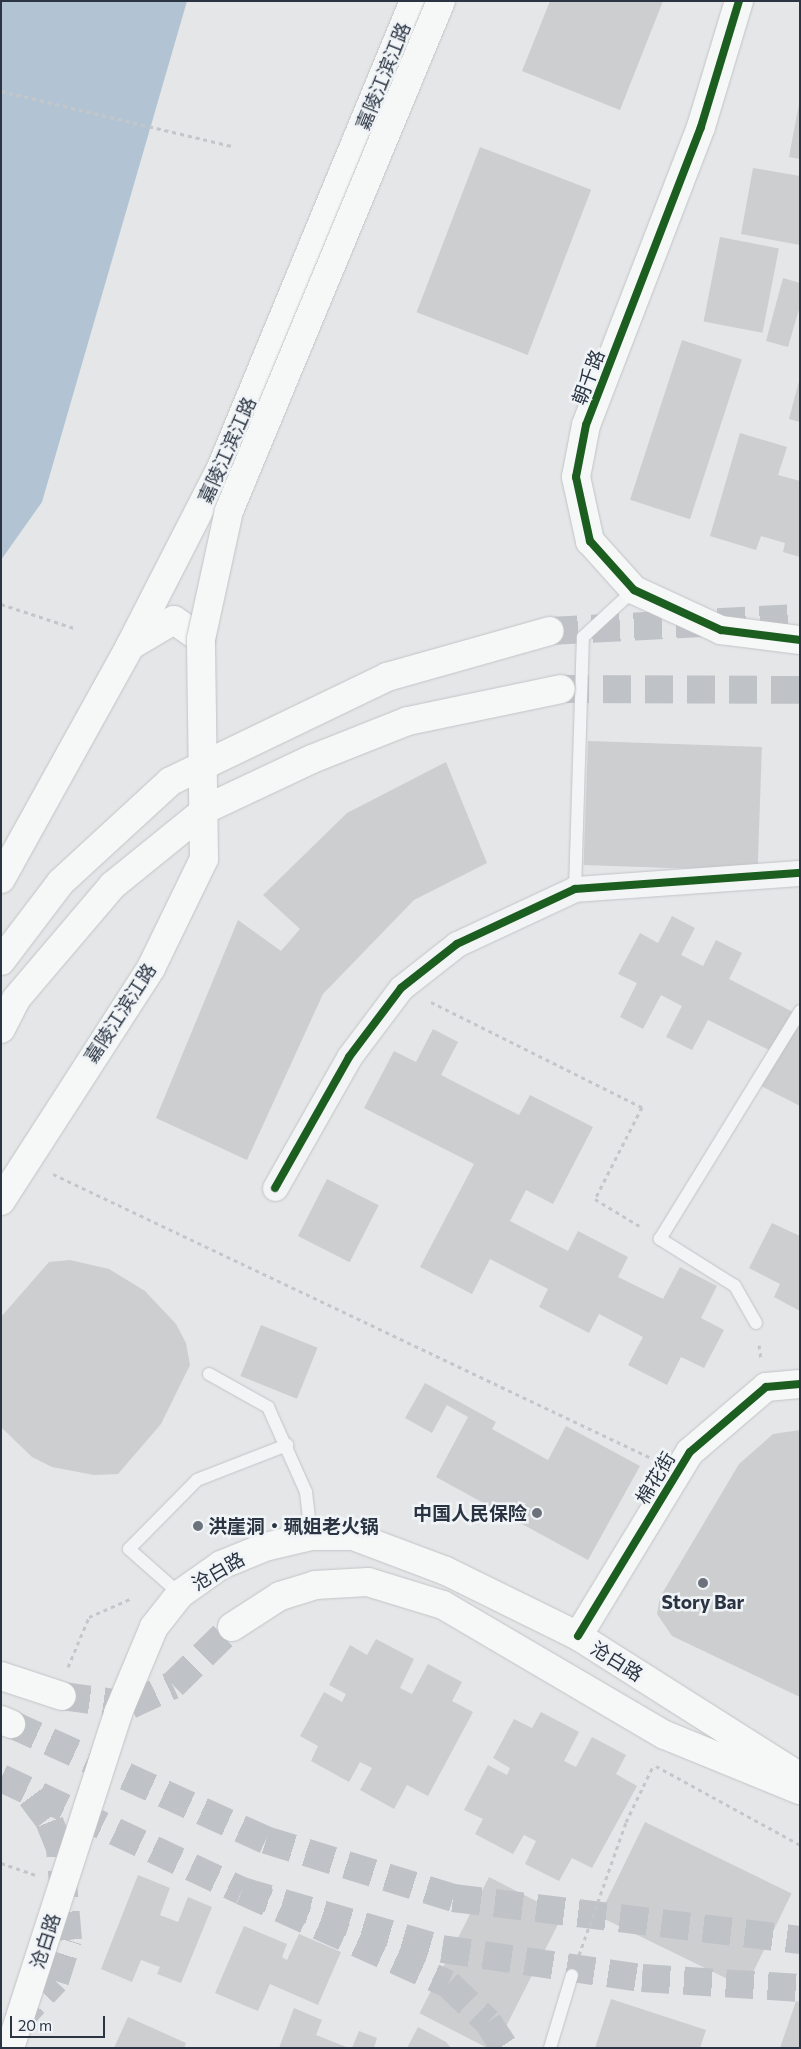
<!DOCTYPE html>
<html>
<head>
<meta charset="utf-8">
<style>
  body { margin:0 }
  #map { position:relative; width:801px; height:2049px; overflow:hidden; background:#e4e6e8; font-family:Commissioner,"Noto Sans SC",sans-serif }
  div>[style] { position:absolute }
  .water>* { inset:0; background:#b2c4d3 }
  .building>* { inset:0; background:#ccced0; transform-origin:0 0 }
  .secondary-tunnel>* { height:28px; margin-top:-14px; transform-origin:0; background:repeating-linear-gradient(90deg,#bfc2c7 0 28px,transparent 0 42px) }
  .primary-tunnel>* { height:28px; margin-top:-14px; transform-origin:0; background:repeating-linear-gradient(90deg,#bfc2c7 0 28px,transparent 0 42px) }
  .path>* { height:3px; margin-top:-1.5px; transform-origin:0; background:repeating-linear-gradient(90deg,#c4c7ca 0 4px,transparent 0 8px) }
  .roads { filter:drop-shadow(0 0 1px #c2c4c6) drop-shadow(0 0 1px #c2c4c6) }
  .lane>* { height:12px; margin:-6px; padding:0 6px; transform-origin:6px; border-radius:6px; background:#f2f4f5 }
  .street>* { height:25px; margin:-12.5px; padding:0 12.5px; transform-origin:12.5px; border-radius:12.5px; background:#f2f4f5 }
  .secondary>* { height:28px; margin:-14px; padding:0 14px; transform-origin:14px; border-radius:14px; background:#f6f7f7 }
  .primary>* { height:28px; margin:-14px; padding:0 14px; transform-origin:14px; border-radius:14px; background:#f6f7f7 }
  .bridges { filter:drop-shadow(0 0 1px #c2c4c6) drop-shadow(0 0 1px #c2c4c6) }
  .secondary-bridge>* { height:28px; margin:-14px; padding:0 14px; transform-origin:14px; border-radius:14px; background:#f6f7f7 }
  .primary-bridge>* { height:28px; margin:-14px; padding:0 14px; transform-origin:14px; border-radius:14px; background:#f6f7f7 }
  .cycleway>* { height:8px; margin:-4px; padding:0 4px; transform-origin:4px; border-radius:4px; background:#1b5e20 }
  .dots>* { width:14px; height:14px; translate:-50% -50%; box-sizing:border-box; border:2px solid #f1f4f7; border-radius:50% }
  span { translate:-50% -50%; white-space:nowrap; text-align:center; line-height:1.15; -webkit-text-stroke:5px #f1f4f7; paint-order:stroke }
  .street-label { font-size:19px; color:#2a3442 }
  .poi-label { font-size:19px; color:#2a3442; font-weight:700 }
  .right { translate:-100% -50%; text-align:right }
  .left { translate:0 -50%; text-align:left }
  .frame { position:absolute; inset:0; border:2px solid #2a3442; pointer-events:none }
  .scale { position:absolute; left:10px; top:2016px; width:95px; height:22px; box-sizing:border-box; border:2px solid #2a3442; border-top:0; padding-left:6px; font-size:15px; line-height:18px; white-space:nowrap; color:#2a3442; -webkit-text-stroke:4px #f1f4f7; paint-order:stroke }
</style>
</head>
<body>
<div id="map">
  <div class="water">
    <div style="clip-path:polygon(1px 1px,187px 1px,42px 502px,1px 560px)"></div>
  </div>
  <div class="building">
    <div style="clip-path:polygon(550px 1px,663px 1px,620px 110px,522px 71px)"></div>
    <div style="clip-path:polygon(799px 104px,800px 104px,800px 159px,789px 157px)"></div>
    <div style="left:480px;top:147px;width:119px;height:177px;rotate:21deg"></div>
    <div style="clip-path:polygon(753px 168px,800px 176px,800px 245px,741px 234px)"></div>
    <div style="left:720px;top:237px;width:60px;height:86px;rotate:11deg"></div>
    <div style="clip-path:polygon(783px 278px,800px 283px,800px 306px,788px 347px,766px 341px)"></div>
    <div style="left:682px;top:340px;width:63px;height:168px;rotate:18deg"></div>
    <div style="clip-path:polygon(799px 381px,800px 381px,800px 422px,789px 419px)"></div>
    <div style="clip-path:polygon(740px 433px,787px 447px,778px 475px,800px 481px,800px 557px,783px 552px,785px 543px,761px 536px,756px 550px,710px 536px)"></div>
    <div style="left:588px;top:741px;width:174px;height:124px;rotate:2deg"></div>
    <div style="clip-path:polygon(446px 762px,487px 863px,414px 900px,323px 994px,247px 1160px,156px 1118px,238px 920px,281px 951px,300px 929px,263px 895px,347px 813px)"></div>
    <div style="clip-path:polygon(672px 916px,695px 928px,681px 955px,703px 966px,716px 940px,742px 953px,729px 979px,795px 1013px,800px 1005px,800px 1106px,759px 1085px,775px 1053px,708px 1020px,692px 1050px,666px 1037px,682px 1006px,661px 995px,643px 1029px,620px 1017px,637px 983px,618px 974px,640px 933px,658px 943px)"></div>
    <div style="clip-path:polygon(433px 1029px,458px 1042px,441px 1075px,519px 1115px,530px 1095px,593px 1127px,553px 1204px,526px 1190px,510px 1221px,568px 1251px,578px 1231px,628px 1257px,618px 1277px,663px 1299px,680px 1267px,717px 1286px,701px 1318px,724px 1330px,704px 1368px,681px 1357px,667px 1385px,628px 1365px,643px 1337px,599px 1314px,589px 1333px,539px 1307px,548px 1289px,490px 1259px,472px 1294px,420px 1267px,474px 1164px,364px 1108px,394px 1051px,416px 1062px)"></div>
    <div style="left:327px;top:1179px;width:58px;height:64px;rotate:27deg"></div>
    <div style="clip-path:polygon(772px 1223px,800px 1236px,800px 1311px,774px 1297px,780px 1284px,749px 1268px)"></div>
    <div style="clip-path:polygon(70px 1260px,109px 1269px,145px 1291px,176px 1324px,186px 1343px,190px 1365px,161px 1424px,118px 1474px,94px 1475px,52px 1467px,32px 1457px,1px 1427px,1px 1317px,49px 1262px)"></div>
    <div style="left:261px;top:1325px;width:61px;height:55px;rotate:22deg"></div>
    <div style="clip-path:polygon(425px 1383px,496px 1422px,492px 1429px,548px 1460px,566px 1426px,640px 1466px,588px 1560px,436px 1477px,468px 1417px,447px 1405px,432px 1433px,405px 1418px)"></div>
    <div style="clip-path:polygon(800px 1430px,800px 1697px,672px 1636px,657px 1614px,660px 1597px,739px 1464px,773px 1434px)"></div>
    <div style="clip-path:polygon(376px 1639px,414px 1659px,400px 1688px,412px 1694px,428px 1664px,462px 1682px,452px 1701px,473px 1712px,428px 1796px,407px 1785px,394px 1809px,360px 1790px,372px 1768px,360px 1762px,349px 1782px,311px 1761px,318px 1746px,300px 1736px,324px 1692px,342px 1702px,346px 1694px,329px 1685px,350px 1645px,367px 1655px)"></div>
    <div style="clip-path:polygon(541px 1712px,579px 1732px,564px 1761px,576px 1767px,592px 1737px,626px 1755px,616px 1774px,637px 1786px,592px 1868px,572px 1858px,559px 1881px,525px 1864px,536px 1841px,524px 1835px,513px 1854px,475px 1834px,483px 1819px,464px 1810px,488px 1765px,507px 1775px,510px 1768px,493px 1758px,514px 1719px,532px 1728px)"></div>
    <div style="left:645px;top:1822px;width:163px;height:105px;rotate:26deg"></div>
    <div style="clip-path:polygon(138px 1875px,170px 1888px,160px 1915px,178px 1922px,188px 1897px,212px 1907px,181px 1983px,157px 1974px,160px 1967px,141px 1960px,132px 1982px,101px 1969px)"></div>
    <div style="left:489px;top:1877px;width:83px;height:153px;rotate:27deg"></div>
    <div style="clip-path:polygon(244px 1926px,287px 1944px,282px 1957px,287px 1960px,299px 1934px,341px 1952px,318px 2005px,270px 1984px,258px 2011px,215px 1993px)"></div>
    <div style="clip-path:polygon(611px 1999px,706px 2030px,700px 2048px,595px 2048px)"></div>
    <div style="clip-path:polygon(796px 2001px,800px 2002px,800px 2048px,780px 2048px)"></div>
    <div style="clip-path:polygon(294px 2008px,322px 2020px,316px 2035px,349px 2048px,279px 2048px)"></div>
    <div style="clip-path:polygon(128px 2017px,186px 2043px,184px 2048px,114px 2048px)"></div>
    <div style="clip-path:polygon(418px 2027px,446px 2042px,451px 2048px,407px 2048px)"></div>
    <div style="clip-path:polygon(359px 2031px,377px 2038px,374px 2048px,352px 2048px)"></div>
  </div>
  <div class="secondary-tunnel">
    <div style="left:242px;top:1891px;width:226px;rotate:24.3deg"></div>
    <div style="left:448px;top:1984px;width:55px;rotate:43.5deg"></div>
    <div style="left:488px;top:2022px;width:31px;rotate:57deg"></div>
  </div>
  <div class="primary-tunnel">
    <div style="left:550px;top:631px;width:250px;rotate:-3deg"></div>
    <div style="left:561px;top:689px;width:239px;rotate:0.2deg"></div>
    <div style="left:62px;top:1696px;width:69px;rotate:7.5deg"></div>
    <div style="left:130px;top:1705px;width:47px;rotate:-24.9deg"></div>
    <div style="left:173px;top:1685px;width:83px;rotate:-44.5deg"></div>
    <div style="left:11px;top:1724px;width:280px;rotate:24.5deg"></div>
    <div style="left:266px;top:1840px;width:196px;rotate:17.2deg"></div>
    <div style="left:453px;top:1898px;width:350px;rotate:6.9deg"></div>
    <div style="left:1px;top:1778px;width:266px;rotate:25.1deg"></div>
    <div style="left:242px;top:1891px;width:208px;rotate:16.2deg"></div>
    <div style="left:442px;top:1949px;width:202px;rotate:8.3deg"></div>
    <div style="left:642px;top:1978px;width:158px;rotate:3.6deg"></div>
    <div style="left:15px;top:2024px;width:59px;rotate:-47.1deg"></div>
    <div style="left:55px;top:1981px;width:43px;rotate:-72.4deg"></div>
    <div style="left:68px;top:1940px;width:92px;rotate:-95deg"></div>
    <div style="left:60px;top:1848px;width:31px;rotate:-112deg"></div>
    <div style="left:48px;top:1819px;width:34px;rotate:-127deg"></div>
  </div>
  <div class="path">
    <div style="left:1px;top:91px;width:237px;rotate:13.4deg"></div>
    <div style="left:1px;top:604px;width:80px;rotate:18.2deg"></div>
    <div style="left:431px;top:1002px;width:236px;rotate:26.5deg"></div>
    <div style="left:642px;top:1107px;width:103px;rotate:117.1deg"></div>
    <div style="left:595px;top:1199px;width:54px;rotate:31.3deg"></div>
    <div style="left:53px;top:1174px;width:662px;rotate:25.4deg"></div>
    <div style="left:759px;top:1345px;width:14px;rotate:82deg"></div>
    <div style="left:68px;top:1667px;width:54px;rotate:-67.2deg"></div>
    <div style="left:89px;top:1617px;width:45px;rotate:-23.7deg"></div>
    <div style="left:656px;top:1766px;width:164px;rotate:28.7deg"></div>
    <div style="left:1px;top:1863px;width:36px;rotate:19deg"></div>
    <div style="left:579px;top:1955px;width:141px;rotate:-70.5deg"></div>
    <div style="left:626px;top:1822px;width:64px;rotate:-64.2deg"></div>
  </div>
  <div class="roads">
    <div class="lane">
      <div style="left:575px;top:889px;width:252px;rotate:-88.2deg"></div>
      <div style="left:583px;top:637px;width:69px;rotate:-42.7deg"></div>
      <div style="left:756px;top:1323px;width:43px;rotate:-119.6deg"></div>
      <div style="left:735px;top:1286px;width:89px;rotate:-147.9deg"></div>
      <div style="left:660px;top:1239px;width:268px;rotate:-58.4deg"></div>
      <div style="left:209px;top:1374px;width:68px;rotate:29.2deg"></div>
      <div style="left:268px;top:1407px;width:93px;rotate:65.9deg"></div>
      <div style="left:306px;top:1492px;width:44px;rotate:83.5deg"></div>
      <div style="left:180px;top:1594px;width:68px;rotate:-138.6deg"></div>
      <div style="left:129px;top:1549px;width:97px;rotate:-45.4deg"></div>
      <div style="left:197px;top:1480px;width:97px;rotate:-21.3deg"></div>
      <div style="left:550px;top:2048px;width:76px;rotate:-73.2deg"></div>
    </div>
    <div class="street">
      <div style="left:275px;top:1188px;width:150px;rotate:-60.5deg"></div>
      <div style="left:349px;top:1057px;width:86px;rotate:-53deg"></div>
      <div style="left:401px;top:988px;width:71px;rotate:-38.2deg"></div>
      <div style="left:457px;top:944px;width:130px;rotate:-25deg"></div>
      <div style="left:575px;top:889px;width:226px;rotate:-4.1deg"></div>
    </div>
    <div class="secondary">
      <div style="left:739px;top:1px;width:132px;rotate:106.8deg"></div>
      <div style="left:701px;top:127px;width:319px;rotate:111.1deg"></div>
      <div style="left:586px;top:425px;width:53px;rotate:100.9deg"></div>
      <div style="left:576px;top:477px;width:66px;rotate:77.7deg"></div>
      <div style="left:590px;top:541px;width:66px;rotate:48.1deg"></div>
      <div style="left:634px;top:590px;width:96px;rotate:24.7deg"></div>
      <div style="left:721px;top:630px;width:80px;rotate:7.2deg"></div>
      <div style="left:130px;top:646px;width:51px;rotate:-30.6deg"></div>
      <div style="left:174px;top:620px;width:33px;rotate:35deg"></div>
      <div style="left:1px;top:879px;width:266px;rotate:-61deg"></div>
      <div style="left:130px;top:646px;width:200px;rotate:-62.9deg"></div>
      <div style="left:221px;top:468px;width:505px;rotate:-67.55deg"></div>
      <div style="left:578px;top:1636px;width:215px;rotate:-58.7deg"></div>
      <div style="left:690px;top:1452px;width:100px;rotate:-40.5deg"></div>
      <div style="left:766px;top:1387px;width:34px;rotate:-5deg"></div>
      <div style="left:10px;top:2048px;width:352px;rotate:-72.1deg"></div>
      <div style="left:118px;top:1713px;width:93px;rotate:-67.3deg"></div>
      <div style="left:154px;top:1627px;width:42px;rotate:-51.8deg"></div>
      <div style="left:180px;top:1594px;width:50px;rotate:-35.3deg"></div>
      <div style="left:221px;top:1565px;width:48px;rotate:-22.2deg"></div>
      <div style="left:265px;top:1547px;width:47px;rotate:-13.4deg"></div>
      <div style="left:311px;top:1536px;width:42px"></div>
      <div style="left:353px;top:1536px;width:99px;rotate:20.6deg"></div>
      <div style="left:446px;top:1571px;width:147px;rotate:26.2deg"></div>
      <div style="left:578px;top:1636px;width:263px;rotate:32.4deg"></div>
    </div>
    <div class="primary">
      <div style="left:232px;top:1627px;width:57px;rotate:-32.9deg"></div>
      <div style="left:280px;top:1596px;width:37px;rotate:-17deg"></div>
      <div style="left:315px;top:1585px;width:53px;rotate:-3.2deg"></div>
      <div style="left:368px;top:1582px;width:78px;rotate:17deg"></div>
      <div style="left:443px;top:1605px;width:257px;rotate:30.4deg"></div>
      <div style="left:665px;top:1735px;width:146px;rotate:22.2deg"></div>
      <div style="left:1px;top:1676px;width:64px;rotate:18.2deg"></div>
      <div style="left:1px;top:1720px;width:11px;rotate:22deg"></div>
    </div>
  </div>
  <div class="bridges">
    <div class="secondary-bridge">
      <div style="left:1px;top:1201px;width:277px;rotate:-57.2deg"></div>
      <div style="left:151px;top:968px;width:121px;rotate:-64.1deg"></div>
      <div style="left:204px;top:859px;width:220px;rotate:-90.8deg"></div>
      <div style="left:201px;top:639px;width:131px;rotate:-77.7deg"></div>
      <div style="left:229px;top:511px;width:552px;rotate:-67.43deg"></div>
    </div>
    <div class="primary-bridge">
      <div style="left:1px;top:961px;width:99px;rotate:-52.8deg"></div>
      <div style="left:61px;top:882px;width:149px;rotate:-42.6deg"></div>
      <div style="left:171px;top:781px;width:240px;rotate:-25.7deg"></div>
      <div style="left:387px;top:677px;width:169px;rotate:-15.8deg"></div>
      <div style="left:1px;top:1029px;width:34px;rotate:-63deg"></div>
      <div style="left:16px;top:999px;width:150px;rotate:-49.6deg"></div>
      <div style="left:113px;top:885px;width:122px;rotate:-39deg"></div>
      <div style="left:208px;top:808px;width:115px;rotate:-25.2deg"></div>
      <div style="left:312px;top:759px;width:103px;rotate:-21.6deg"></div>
      <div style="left:408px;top:721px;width:156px;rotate:-11.8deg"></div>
    </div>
  </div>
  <div class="cycleway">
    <div style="left:739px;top:1px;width:132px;rotate:106.8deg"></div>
    <div style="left:701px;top:127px;width:319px;rotate:111.1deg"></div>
    <div style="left:586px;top:425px;width:53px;rotate:100.9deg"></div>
    <div style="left:576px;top:477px;width:66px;rotate:77.7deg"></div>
    <div style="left:590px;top:541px;width:66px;rotate:48.1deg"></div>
    <div style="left:634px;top:590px;width:96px;rotate:24.7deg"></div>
    <div style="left:721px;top:630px;width:80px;rotate:7.2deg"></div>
    <div style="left:275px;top:1188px;width:150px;rotate:-60.5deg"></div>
    <div style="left:349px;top:1057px;width:86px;rotate:-53deg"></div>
    <div style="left:401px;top:988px;width:71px;rotate:-38.2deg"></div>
    <div style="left:457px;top:944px;width:130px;rotate:-25deg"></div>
    <div style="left:575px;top:889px;width:226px;rotate:-4.1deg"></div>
    <div style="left:578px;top:1636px;width:215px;rotate:-58.7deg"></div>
    <div style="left:690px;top:1452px;width:100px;rotate:-40.5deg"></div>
    <div style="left:766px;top:1387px;width:34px;rotate:-5deg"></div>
  </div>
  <div class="dots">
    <div style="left:537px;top:1513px;background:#6b727c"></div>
    <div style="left:198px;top:1526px;background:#6b727c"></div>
    <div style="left:703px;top:1583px;background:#6b727c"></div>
  </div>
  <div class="street-label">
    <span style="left:383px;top:76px;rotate:-68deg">嘉陵江滨江路</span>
    <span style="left:588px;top:377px;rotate:-69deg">朝千路</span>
    <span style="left:227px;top:450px;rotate:-66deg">嘉陵江滨江路</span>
    <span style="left:120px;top:1013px;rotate:-57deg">嘉陵江滨江路</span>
    <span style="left:655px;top:1478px;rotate:-59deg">棉花街</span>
    <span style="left:218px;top:1571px;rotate:-30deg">沧白路</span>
    <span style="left:617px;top:1661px;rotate:32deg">沧白路</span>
    <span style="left:45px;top:1941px;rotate:-72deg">沧白路</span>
  </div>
  <div class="poi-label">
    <span class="right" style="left:527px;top:1513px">中国人民保险</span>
    <span class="left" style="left:208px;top:1526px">洪崖洞‧珮姐老火锅</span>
    <span style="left:703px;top:1602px">Story Bar</span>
  </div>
  <div class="frame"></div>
  <div class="scale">20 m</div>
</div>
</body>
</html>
